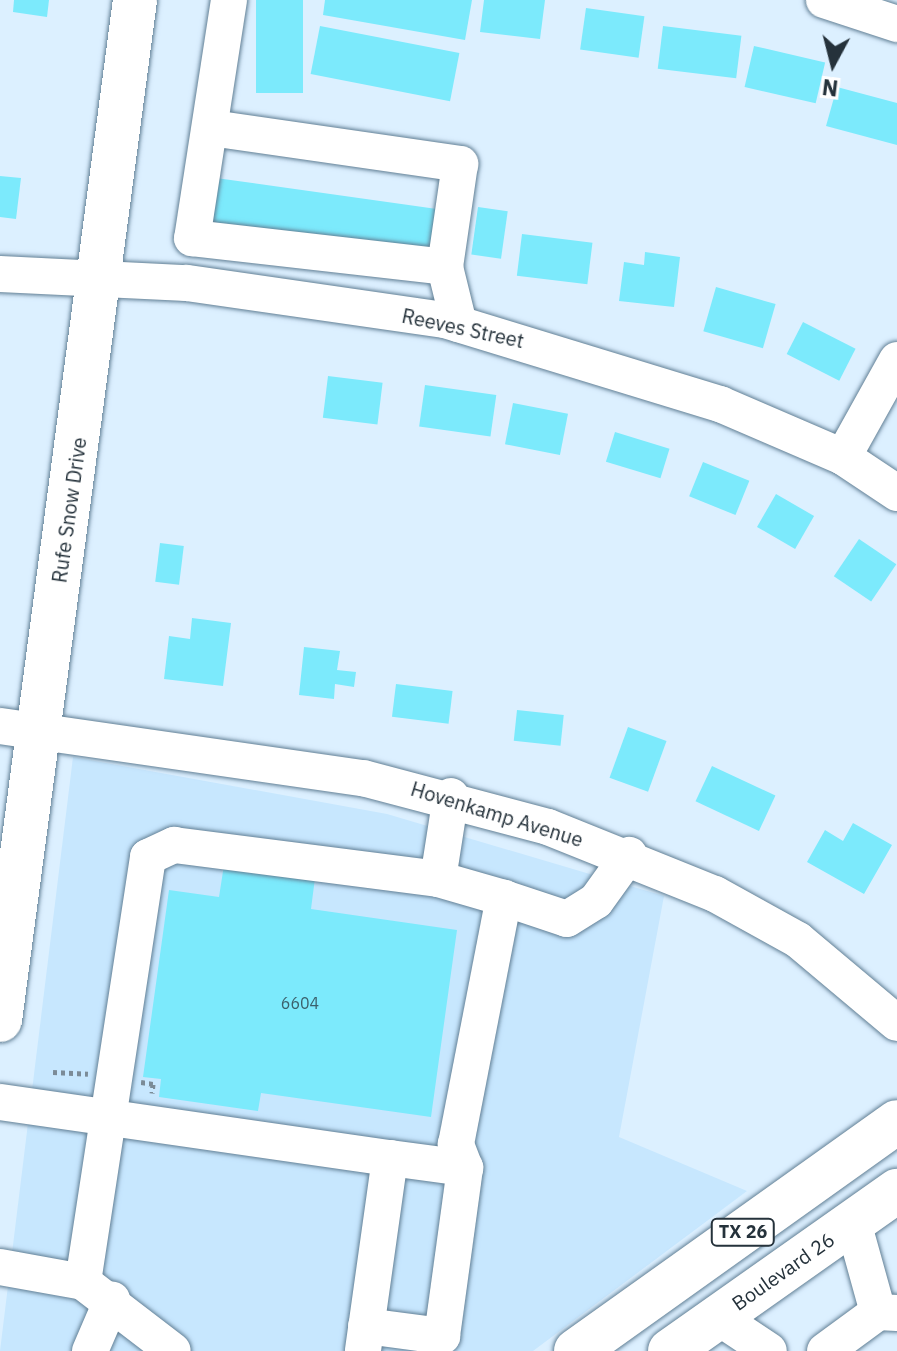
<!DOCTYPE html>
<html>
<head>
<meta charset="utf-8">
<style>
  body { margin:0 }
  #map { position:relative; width:897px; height:1351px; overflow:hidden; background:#dcf0ff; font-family:"IBM Plex Sans",sans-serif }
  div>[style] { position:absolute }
  .built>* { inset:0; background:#c7e7fe }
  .building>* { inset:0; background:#7ceafc; transform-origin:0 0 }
  .path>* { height:5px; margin-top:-2.5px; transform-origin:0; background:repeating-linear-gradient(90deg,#7b8b97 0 4px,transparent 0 8px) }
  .roads { filter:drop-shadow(0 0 2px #617f95) drop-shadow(0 0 2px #617f95) }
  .minor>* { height:36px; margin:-18px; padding:0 18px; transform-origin:18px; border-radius:18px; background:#fff }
  .major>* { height:44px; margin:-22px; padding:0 22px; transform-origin:22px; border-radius:22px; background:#fff }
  span { translate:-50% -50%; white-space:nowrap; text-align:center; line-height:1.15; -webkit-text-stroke:6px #fff; paint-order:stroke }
  .number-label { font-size:16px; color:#3b606b }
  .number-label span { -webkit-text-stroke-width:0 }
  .shield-label span { padding:2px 6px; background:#fff; border:2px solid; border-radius:6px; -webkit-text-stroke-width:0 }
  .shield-label { font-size:18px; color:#25323b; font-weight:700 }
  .street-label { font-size:20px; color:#25323b }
  .north { position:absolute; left:793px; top:24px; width:80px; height:80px; -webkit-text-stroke:6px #fff; paint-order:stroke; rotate:187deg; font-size:22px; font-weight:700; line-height:32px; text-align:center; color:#25323b }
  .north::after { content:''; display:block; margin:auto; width:28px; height:36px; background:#25323b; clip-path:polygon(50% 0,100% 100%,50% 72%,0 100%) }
</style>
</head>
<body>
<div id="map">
  <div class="built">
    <div style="clip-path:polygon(73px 757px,387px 814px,664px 896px,619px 1137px,747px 1191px,533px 1351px,0 1351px)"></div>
  </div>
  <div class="building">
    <div style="clip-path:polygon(14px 0,49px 0,47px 17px,13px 12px)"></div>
    <div style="left:256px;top:0;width:47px;height:93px"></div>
    <div style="clip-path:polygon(325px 0,472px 0,465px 40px,323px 15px)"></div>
    <div style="clip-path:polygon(484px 0,545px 0,540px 39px,480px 32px)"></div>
    <div style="left:586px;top:8px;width:59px;height:42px;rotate:8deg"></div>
    <div style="left:320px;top:26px;width:142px;height:49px;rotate:11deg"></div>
    <div style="left:663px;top:26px;width:79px;height:43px;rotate:7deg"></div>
    <div style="left:754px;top:46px;width:73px;height:42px;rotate:13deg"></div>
    <div style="clip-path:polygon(837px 87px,897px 103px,897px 145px,826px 126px)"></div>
    <div style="clip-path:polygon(0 176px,21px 178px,16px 219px,0 217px)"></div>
    <div style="left:216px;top:178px;width:232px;height:47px;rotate:8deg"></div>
    <div style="left:478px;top:207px;width:30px;height:48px;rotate:8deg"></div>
    <div style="left:522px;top:234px;width:71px;height:42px;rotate:7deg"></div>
    <div style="clip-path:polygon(645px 252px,680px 257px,674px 307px,619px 301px,624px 262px,644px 265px)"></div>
    <div style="left:716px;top:287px;width:62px;height:46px;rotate:16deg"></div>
    <div style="left:803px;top:322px;width:59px;height:36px;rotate:27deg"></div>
    <div style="left:328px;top:376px;width:55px;height:42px;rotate:7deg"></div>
    <div style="left:425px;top:385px;width:72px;height:42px;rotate:8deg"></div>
    <div style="left:513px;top:403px;width:56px;height:42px;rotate:11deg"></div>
    <div style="left:615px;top:432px;width:57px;height:31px;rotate:17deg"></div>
    <div style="left:703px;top:462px;width:50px;height:37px;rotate:22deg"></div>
    <div style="left:776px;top:494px;width:44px;height:38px;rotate:30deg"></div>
    <div style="left:859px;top:539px;width:45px;height:45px;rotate:34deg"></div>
    <div style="left:160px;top:543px;width:24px;height:39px;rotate:7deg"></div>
    <div style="clip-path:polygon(192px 618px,231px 623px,223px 686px,164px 679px,169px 636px,190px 639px)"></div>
    <div style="clip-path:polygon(304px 647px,340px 651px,337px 670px,356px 672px,354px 687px,335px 684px,334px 699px,299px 695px)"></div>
    <div style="left:396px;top:684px;width:57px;height:33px;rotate:7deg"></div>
    <div style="left:517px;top:710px;width:47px;height:31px;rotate:6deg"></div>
    <div style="left:628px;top:727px;width:41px;height:54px;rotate:20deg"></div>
    <div style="left:712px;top:766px;width:70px;height:39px;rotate:25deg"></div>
    <div style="clip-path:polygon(853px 823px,892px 845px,864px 894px,807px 862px,825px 830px,843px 841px)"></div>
    <div style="clip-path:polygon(224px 865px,315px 878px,311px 909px,457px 930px,431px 1117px,261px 1093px,258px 1111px,159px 1097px,161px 1079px,143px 1077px,169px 890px,219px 897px)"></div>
  </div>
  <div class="path">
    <div style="left:53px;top:1072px;width:35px;rotate:3deg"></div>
    <div style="left:141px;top:1082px;width:12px;rotate:9deg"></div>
    <div style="left:153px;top:1084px;width:9px;rotate:96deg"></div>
  </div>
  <div class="roads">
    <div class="minor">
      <div style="left:229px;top:0;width:241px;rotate:98.8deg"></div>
      <div style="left:192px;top:238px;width:255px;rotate:6.5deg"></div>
      <div style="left:824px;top:0;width:77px;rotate:18.2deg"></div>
      <div style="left:211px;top:128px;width:252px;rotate:8.2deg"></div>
      <div style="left:460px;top:164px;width:104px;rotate:98.3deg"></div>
      <div style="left:445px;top:267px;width:59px;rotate:76.2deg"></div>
      <div style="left:0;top:274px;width:187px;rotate:2.8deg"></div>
      <div style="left:187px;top:283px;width:261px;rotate:8.2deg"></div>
      <div style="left:445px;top:320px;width:288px;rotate:17deg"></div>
      <div style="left:720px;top:404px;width:134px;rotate:23.3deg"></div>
      <div style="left:843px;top:457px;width:65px;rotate:33.7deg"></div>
      <div style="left:843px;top:457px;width:111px;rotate:-60.9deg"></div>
      <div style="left:0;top:726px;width:367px;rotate:8.2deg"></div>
      <div style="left:363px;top:778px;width:191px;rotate:14.8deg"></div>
      <div style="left:548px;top:827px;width:180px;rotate:21.9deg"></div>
      <div style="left:715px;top:894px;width:95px;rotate:29deg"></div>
      <div style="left:798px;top:940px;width:129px;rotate:40deg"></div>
      <div style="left:451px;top:796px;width:84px;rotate:98.9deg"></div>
      <div style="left:438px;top:879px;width:69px;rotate:16.1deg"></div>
      <div style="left:0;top:1102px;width:394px;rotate:8.2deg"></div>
      <div style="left:390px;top:1158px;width:195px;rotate:98deg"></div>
      <div style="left:390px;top:1158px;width:76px;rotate:7.6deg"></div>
      <div style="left:465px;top:1168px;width:26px;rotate:-111deg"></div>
      <div style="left:456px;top:1144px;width:251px;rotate:-79deg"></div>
      <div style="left:504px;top:898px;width:66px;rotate:18.4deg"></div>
      <div style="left:567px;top:919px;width:34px;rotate:-32deg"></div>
      <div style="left:596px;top:901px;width:57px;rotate:-54.3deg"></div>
      <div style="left:853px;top:1222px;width:93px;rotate:74.5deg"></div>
      <div style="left:878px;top:1312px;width:19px;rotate:3deg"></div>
      <div style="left:0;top:1267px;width:84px;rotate:10.2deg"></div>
      <div style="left:83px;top:1282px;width:113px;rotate:37.5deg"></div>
      <div style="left:83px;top:1282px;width:430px;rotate:-81.3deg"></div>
      <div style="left:148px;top:857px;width:29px;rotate:-25deg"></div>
      <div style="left:174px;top:845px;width:266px;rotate:7.3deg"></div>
      <div style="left:718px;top:1317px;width:61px;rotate:33.7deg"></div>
      <div style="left:366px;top:1326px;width:77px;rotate:7.5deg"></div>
      <div style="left:442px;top:1336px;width:170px;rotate:-82.2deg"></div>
      <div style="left:90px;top:1351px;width:56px;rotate:-66.7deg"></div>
      <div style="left:825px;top:1351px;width:66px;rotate:-36.3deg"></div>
    </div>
    <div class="major">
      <div style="left:0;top:1020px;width:1029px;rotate:-82.46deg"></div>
      <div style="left:576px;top:1351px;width:394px;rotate:-35.5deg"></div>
      <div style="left:670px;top:1351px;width:278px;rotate:-35.2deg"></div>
    </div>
  </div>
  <div class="number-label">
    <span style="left:300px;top:1003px">6604</span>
  </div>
  <div class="shield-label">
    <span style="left:743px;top:1232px">TX 26</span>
  </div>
  <div class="street-label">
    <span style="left:463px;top:328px;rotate:12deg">Reeves Street</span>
    <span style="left:69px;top:510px;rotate:-82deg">Rufe Snow Drive</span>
    <span style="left:497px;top:814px;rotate:17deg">Hovenkamp Avenue</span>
    <span style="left:783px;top:1271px;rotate:-35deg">Boulevard 26</span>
  </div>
  <div class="north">N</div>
</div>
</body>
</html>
